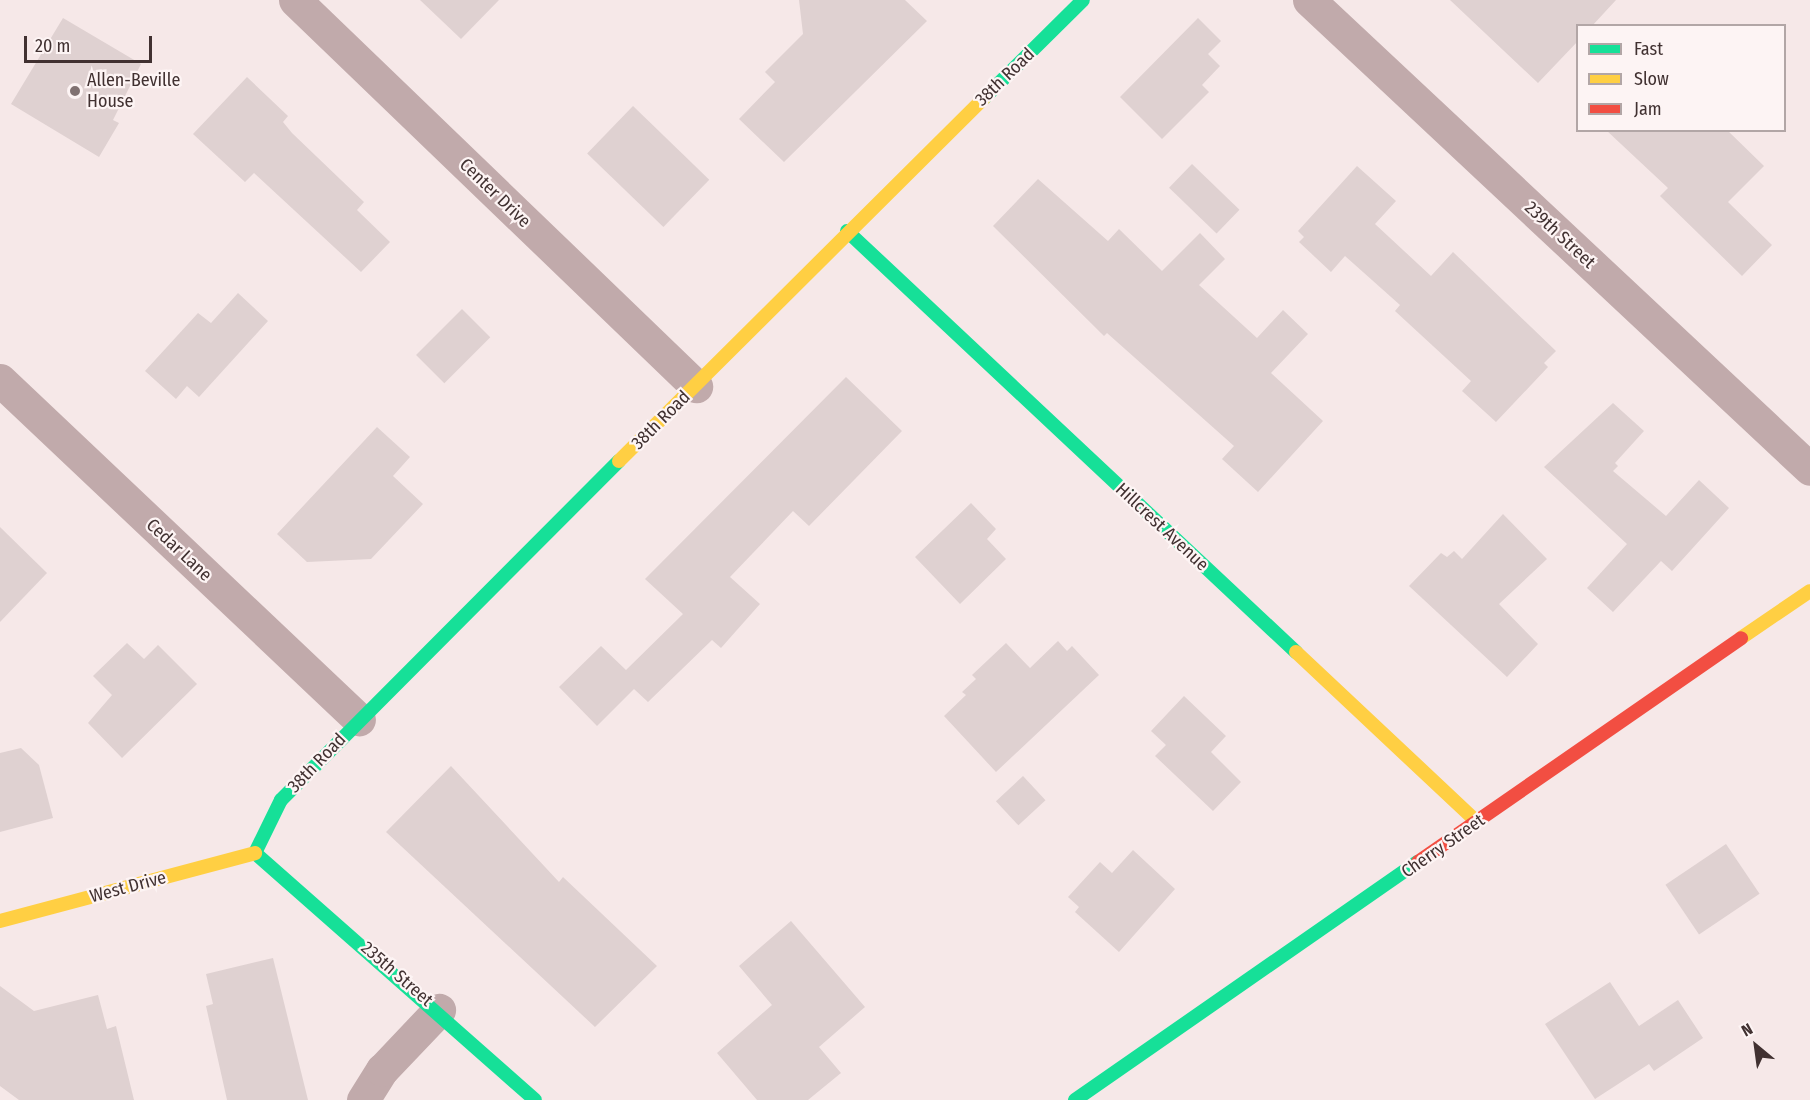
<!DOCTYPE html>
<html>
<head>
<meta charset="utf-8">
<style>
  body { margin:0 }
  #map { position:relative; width:1810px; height:1100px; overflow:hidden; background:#f6e8e8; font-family:"Fira Sans Condensed",sans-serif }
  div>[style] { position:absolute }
  .building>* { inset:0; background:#dfd1d1; transform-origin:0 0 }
  .street>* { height:33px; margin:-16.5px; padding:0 16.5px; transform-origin:16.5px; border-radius:16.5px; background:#c1aaab }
  .fast>* { height:14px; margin:-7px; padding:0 7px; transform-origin:7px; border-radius:7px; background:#16e098 }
  .slow>* { height:14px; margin:-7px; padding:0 7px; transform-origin:7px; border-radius:7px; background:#ffcf43 }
  .jam>* { height:14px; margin:-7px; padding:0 7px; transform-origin:7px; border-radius:7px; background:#f24e42 }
  .dots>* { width:16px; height:16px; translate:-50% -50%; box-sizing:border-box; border:3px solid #fdf4f4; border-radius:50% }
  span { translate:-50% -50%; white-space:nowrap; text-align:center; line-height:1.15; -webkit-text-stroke:4.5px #fdf4f4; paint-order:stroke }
  .street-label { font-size:18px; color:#413131 }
  .poi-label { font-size:18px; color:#413131 }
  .left { translate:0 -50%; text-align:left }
  .legend { position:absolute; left:1576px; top:24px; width:210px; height:108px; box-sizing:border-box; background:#fdf4f4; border:2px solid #b2a6a6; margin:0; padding:8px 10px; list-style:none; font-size:18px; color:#413131 }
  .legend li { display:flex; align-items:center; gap:12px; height:30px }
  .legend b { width:30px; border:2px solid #b2a6a6 }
  .north { position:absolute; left:1726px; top:1016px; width:60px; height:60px; -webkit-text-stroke:4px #fdf4f4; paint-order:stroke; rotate:331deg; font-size:16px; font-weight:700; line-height:24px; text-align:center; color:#413131 }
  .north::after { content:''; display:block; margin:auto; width:21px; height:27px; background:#413131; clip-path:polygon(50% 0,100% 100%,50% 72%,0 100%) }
  .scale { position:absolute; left:24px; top:36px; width:128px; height:27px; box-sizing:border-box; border:3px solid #413131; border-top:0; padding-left:8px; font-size:18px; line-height:21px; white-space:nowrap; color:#413131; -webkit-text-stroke:4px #fdf4f4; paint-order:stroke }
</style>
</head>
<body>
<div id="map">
  <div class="building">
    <div style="clip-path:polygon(420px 0,499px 0,461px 39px)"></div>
    <div style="clip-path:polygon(799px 0,905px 0,927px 21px,784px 162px,739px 119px,775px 82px,765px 72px,803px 34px)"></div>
    <div style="clip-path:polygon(1450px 0,1616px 0,1592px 26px,1578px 26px,1578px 41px,1538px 83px)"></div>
    <div style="clip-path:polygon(63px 18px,141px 64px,113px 120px,119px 123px,99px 157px,11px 104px)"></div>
    <div style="clip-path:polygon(1198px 18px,1221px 41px,1208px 54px,1220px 66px,1202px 85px,1209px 92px,1162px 139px,1120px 97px)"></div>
    <div style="clip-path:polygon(247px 77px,288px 116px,283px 122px,292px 133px,364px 202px,357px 210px,390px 242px,361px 272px,254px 173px,245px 182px,193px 134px)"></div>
    <div style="left:633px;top:106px;width:106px;height:66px;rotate:44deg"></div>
    <div style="clip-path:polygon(1606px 130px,1727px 130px,1764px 166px,1728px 202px,1772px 245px,1742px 276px,1660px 196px,1668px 188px)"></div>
    <div style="left:1192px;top:164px;width:66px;height:33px;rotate:44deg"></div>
    <div style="clip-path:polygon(1357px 166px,1396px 201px,1375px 224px,1431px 276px,1453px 252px,1556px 351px,1544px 363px,1548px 367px,1496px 422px,1462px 391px,1471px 381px,1395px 311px,1400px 305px,1345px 256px,1331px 272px,1299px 242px,1304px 237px,1298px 231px)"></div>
    <div style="clip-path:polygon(1038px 179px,1108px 241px,1119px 229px,1162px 271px,1200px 233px,1225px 259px,1199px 285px,1257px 338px,1283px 310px,1308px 334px,1271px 373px,1323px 421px,1258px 492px,1222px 459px,1234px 446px,1107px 333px,1104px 336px,993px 226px)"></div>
    <div style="clip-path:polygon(238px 293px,268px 321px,199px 397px,187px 386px,176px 399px,145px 371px,198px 313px,211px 323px)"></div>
    <div style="left:462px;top:309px;width:40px;height:65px;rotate:45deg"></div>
    <div style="clip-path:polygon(846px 377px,902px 431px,809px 526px,793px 511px,730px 577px,760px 604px,721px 648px,712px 640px,648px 702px,634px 689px,597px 726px,559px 687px,601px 646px,626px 670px,683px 614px,645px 579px)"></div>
    <div style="clip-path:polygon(1613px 403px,1644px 431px,1615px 463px,1618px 466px,1613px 471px,1666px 516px,1699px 480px,1729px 508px,1672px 571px,1661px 561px,1613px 612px,1587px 588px,1627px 544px,1544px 467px)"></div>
    <div style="clip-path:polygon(377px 427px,410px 457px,393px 476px,423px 504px,371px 559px,307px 562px,277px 534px)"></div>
    <div style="clip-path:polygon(971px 503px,996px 529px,987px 539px,1006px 559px,960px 604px,915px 557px)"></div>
    <div style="clip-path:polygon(1503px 514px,1547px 559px,1499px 604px,1538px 644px,1507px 677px,1409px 586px,1441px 553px,1447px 557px,1454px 551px,1462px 559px)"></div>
    <div style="clip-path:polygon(0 527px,47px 573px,0 622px)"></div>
    <div style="clip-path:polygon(1058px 641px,1067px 651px,1072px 646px,1099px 675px,996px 772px,944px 716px,966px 695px,962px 692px,976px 679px,972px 675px,1006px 643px,1030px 668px)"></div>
    <div style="clip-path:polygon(127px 643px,144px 659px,158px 645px,197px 684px,122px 758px,88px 723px,112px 695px,93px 676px)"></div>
    <div style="clip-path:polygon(1184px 696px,1226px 736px,1211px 752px,1241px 782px,1213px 811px,1155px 756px,1166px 745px,1151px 731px)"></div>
    <div style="clip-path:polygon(21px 748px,39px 765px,53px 818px,0 832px,0 753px)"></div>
    <div style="clip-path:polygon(451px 766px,559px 882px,563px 877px,657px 966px,595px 1027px,386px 832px)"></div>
    <div style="left:1023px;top:776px;width:33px;height:37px;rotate:47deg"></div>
    <div style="left:1726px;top:844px;width:60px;height:73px;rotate:56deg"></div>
    <div style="clip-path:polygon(1133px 850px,1175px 889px,1119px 952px,1075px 912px,1079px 907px,1068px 897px,1100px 862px,1112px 873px)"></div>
    <div style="clip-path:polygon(791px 921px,865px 1007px,819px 1047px,841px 1073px,808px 1100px,757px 1100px,717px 1053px,772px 1005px,739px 966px)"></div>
    <div style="clip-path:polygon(273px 958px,308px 1100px,227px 1100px,206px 1006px,213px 1004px,206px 974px)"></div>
    <div style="clip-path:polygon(1610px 982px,1639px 1026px,1678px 1000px,1703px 1038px,1654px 1071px,1649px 1064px,1595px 1099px,1545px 1024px)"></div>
    <div style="clip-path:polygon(0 986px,34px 1011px,98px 995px,107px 1029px,116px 1026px,134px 1100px,19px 1100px,0 1086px)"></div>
  </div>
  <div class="street">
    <div style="left:295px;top:0;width:557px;rotate:43.91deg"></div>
    <div style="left:1309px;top:0;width:686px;rotate:43.11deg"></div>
    <div style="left:0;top:380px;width:494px;rotate:43.4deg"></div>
    <div style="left:363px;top:1100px;width:36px;rotate:-58deg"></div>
    <div style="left:382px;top:1070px;width:83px;rotate:-46.5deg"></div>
  </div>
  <div class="fast">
    <div style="left:984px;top:98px;width:139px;rotate:-44.7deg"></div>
    <div style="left:847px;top:231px;width:616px;rotate:43.16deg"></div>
    <div style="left:255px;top:853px;width:59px;rotate:-63.9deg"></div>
    <div style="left:281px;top:800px;width:479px;rotate:-45.1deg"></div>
    <div style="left:255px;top:853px;width:373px;rotate:41.4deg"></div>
    <div style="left:1075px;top:1100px;width:417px;rotate:-34.8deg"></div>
  </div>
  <div class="slow">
    <div style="left:619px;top:461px;width:515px;rotate:-44.84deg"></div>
    <div style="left:1741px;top:638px;width:83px;rotate:-34.3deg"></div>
    <div style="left:1296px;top:652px;width:248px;rotate:43.2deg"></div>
    <div style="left:0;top:921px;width:264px;rotate:-14.9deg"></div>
  </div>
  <div class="jam">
    <div style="left:1418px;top:862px;width:393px;rotate:-34.7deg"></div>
  </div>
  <div class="dots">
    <div style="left:75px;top:91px;background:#807171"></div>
  </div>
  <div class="street-label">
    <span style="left:1005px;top:77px;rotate:-44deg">38th Road</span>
    <span style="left:495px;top:193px;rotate:44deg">Center Drive</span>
    <span style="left:1560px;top:235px;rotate:43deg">239th Street</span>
    <span style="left:661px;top:420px;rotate:-45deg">38th Road</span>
    <span style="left:1162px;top:527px;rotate:43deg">Hillcrest Avenue</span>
    <span style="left:179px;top:550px;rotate:43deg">Cedar Lane</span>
    <span style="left:317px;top:763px;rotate:-46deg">38th Road</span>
    <span style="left:1443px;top:846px;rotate:-35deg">Cherry Street</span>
    <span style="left:128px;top:887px;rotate:-15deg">West Drive</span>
    <span style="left:397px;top:974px;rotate:41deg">235th Street</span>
  </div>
  <div class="poi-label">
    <span class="left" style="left:87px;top:91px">Allen-Beville<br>House</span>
  </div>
  <ul class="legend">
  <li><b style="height:8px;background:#16e098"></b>Fast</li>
  <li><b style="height:8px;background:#ffcf43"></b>Slow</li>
  <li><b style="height:8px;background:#f24e42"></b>Jam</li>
  </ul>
  <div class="north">N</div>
  <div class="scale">20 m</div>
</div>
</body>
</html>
